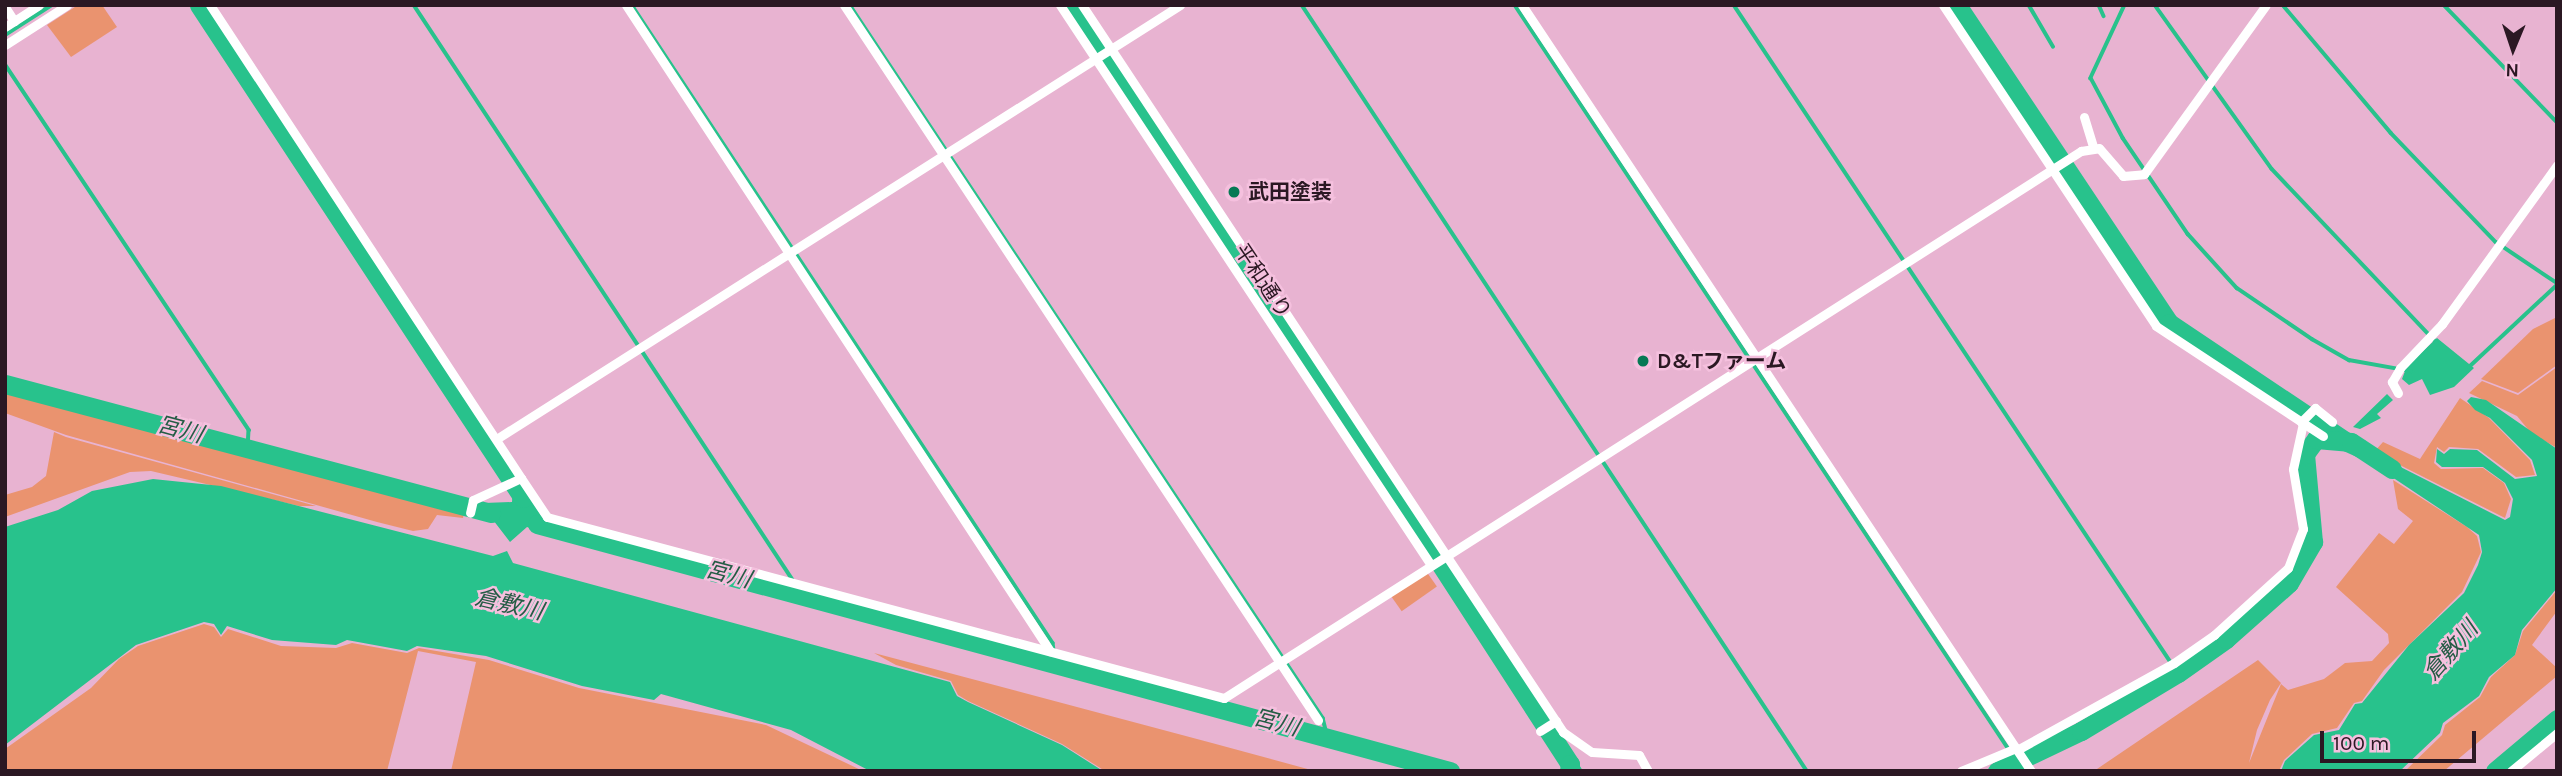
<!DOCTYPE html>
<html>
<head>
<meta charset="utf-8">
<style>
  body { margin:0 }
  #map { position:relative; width:2562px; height:776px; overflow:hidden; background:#e8b3d1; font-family:Karla,"Noto Sans JP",sans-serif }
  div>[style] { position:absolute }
  .green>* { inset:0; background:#ea936f; transform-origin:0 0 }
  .water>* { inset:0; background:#28c28c }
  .stream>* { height:3.5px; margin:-1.75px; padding:0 1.75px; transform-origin:1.75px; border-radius:1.75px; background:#28c28c }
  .river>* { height:19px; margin:-9.5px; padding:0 9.5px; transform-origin:9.5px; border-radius:9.5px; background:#28c28c }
  .minor>* { height:9px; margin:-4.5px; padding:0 4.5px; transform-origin:4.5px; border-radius:4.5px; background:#fff }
  .dots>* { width:19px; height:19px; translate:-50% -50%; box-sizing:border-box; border:4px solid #f5c0de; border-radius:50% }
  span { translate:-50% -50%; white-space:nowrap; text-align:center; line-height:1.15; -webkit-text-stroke:5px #f5c0de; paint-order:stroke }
  .poi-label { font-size:21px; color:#2b1823; font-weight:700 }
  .left { translate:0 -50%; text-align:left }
  .street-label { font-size:21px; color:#2b1823 }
  .water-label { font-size:23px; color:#245c45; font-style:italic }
  .frame { position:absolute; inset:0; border:7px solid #2b1823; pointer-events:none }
  .north { position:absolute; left:2478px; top:14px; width:70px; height:70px; -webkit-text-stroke:5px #f5c0de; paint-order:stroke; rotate:182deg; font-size:19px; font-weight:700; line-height:28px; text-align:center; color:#2b1823 }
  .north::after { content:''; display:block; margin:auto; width:24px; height:32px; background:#2b1823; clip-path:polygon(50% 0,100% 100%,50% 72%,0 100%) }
  .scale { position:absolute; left:2320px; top:731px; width:156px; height:32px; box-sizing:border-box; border:4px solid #2b1823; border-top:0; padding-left:9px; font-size:21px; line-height:24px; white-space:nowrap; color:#2b1823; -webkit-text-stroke:5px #f5c0de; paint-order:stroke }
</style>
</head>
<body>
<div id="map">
  <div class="green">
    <div style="clip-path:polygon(78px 5px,102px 5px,117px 27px,71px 57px,47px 25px)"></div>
    <div style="clip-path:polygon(2557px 317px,2557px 365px,2518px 393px,2481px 379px,2533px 329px)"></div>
    <div style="clip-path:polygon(2557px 367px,2557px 448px,2531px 433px,2517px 416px,2469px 393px,2482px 381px,2518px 395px)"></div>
    <div style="clip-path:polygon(5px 392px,222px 451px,436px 502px,464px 513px,463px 518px,437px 515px,428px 529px,413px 531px,377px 522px,66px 435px,5px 413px)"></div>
    <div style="clip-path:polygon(2460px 398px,2489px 418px,2530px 460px,2535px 475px,2516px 477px,2478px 449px,2449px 447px,2444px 452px,2437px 447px,2434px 463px,2441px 469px,2483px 468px,2504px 483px,2511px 499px,2505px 518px,2374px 452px,2383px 442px,2420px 459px)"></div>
    <div style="clip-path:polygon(54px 432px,66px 437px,316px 506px,299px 506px,151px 471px,130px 472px,5px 517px,5px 495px,32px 487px,46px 476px)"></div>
    <div style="clip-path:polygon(2393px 480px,2467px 527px,2477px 536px,2481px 552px,2462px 592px,2384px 670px,2362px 701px,2354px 703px,2337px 728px,2312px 734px,2284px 760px,2279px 771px,2094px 771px,2258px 660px,2281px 683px,2270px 700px,2257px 730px,2249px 763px,2281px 684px,2288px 690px,2324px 679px,2345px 663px,2372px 661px,2389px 643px,2388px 634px,2336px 587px,2379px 533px,2394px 544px,2413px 521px,2398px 509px)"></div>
    <div style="left:1426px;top:571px;width:19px;height:43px;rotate:55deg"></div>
    <div style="clip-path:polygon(2557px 590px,2557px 611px,2532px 645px,2557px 668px,2557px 676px,2444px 771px,2405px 771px,2442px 735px,2445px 725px,2480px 697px,2491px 677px,2515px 655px,2523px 631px)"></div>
    <div style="clip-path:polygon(204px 624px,214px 627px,221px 637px,228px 629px,281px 646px,336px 648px,352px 643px,407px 653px,419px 648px,489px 660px,579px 688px,766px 725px,863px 771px,451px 771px,476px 662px,418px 651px,387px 771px,5px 771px,5px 749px,91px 688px,119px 659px,138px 646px)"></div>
    <div style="clip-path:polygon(874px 653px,1212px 743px,1315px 771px,1105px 771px,1062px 744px,968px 701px,958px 695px,951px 681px,896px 665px)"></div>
  </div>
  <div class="water">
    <div style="clip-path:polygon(2437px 338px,2474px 368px,2454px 387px,2430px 395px,2422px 379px,2409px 385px,2402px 379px,2407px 366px)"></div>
    <div style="clip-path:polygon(2387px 394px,2393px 400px,2377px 414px,2381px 418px,2360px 429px,2353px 427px)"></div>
    <div style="clip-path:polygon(2471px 397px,2486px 400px,2557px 449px,2557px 588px,2522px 630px,2515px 655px,2489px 677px,2479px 696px,2443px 723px,2440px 733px,2400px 771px,2281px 771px,2285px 761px,2314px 735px,2339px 730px,2355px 704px,2362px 703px,2409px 645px,2464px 593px,2478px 565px,2482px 552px,2479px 535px,2368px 461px,2373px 453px,2505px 520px,2510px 517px,2513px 499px,2505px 483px,2483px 467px,2442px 467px,2436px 462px,2437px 449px,2444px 454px,2450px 449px,2477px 450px,2515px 479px,2537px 476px,2532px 460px,2490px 418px,2475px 410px,2467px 401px)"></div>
    <div style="clip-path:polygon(2333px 425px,2366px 441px,2359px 458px,2330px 445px,2327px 433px)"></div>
    <div style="clip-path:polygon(153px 479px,221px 486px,493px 556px,507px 551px,513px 563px,950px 682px,957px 696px,968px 702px,1062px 745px,1103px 771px,870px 771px,791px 730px,661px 694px,654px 700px,582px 686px,486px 656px,417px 646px,407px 651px,347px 640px,336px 645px,272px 640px,227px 626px,221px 635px,214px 624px,204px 622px,136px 645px,5px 745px,5px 527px,58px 510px,92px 491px)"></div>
    <div style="clip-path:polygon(521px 483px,544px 520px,563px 525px,560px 538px,527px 527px,510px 542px,490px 516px,473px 513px,475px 507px,484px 503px,512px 502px,513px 488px)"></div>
    <div style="clip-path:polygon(1555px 726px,1583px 771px,1563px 771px,1563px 760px,1545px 734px)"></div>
  </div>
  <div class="stream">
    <div style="left:414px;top:5px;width:689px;rotate:56.61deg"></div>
    <div style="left:632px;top:5px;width:764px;rotate:56.58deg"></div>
    <div style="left:1053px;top:643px;width:21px;rotate:82deg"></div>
    <div style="left:850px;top:5px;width:856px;rotate:56.44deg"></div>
    <div style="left:1323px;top:718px;width:21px;rotate:76deg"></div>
    <div style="left:1302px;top:5px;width:538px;rotate:56.61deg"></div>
    <div style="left:1515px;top:5px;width:910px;rotate:56.43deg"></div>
    <div style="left:1734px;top:5px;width:802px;rotate:56.39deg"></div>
    <div style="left:2029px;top:5px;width:48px;rotate:59.7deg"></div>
    <div style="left:2099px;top:5px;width:12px;rotate:66deg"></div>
    <div style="left:2125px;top:5px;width:81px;rotate:115deg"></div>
    <div style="left:2091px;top:78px;width:68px;rotate:61.9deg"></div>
    <div style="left:2123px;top:138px;width:116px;rotate:55.9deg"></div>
    <div style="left:2188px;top:234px;width:73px;rotate:47.8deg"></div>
    <div style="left:2237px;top:288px;width:91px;rotate:34.2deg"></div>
    <div style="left:2312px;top:339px;width:43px;rotate:29.6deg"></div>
    <div style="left:2349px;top:360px;width:63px;rotate:10.1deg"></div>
    <div style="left:2155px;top:5px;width:201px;rotate:54.5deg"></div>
    <div style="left:2272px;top:169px;width:240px;rotate:46.5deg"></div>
    <div style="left:2283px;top:5px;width:167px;rotate:49.8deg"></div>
    <div style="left:2391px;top:133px;width:151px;rotate:46.1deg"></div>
    <div style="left:2496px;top:242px;width:73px;rotate:33.9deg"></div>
    <div style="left:2444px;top:5px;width:163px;rotate:46deg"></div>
    <div style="left:5px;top:35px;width:56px;rotate:-32.6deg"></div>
    <div style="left:5px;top:64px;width:440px;rotate:56.3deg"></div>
    <div style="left:249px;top:430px;width:18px;rotate:93deg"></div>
    <div style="left:2469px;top:367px;width:120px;rotate:-43deg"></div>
    <div style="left:1604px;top:463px;width:369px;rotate:56.6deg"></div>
    <div style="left:797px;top:586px;width:13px;rotate:61deg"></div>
  </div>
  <div class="river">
    <div style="left:199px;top:5px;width:590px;rotate:56.69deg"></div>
    <div style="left:1070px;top:5px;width:655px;rotate:56.46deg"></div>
    <div style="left:1432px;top:551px;width:254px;rotate:57.1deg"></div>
    <div style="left:1570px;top:764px;width:7px;rotate:98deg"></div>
    <div style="left:1957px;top:5px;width:382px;rotate:56.3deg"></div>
    <div style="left:2169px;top:323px;width:211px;rotate:33.8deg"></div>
    <div style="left:5px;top:384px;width:503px;rotate:14.87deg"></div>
    <div style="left:537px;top:524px;width:946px;rotate:15.14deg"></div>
    <div style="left:1997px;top:771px;width:93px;rotate:-25.5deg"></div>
    <div style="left:2081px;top:731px;width:113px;rotate:-30.9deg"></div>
    <div style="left:2178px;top:673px;width:59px;rotate:-35.3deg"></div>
    <div style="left:2226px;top:639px;width:84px;rotate:-41.6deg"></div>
    <div style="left:2289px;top:583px;width:48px;rotate:-59.7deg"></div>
    <div style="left:2313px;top:542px;width:88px;rotate:-95.2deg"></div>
    <div style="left:2305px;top:454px;width:19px;rotate:-54deg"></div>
    <div style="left:2316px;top:439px;width:35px;rotate:5deg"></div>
    <div style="left:2351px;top:442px;width:49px;rotate:33.4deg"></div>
    <div style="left:2495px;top:771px;width:81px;rotate:-40deg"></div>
  </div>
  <div class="minor">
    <div style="left:210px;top:5px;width:566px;rotate:56.67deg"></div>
    <div style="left:521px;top:478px;width:53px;rotate:155.4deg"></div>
    <div style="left:473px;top:500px;width:13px;rotate:103deg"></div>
    <div style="left:626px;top:5px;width:773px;rotate:56.72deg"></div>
    <div style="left:844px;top:5px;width:858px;rotate:56.46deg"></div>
    <div style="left:1060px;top:5px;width:672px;rotate:56.48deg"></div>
    <div style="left:1082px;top:5px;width:872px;rotate:56.51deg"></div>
    <div style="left:1563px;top:732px;width:35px;rotate:35deg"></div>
    <div style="left:1592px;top:752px;width:47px;rotate:3.7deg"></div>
    <div style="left:1639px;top:755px;width:18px;rotate:61deg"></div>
    <div style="left:1522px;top:5px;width:920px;rotate:56.4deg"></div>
    <div style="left:1943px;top:5px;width:385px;rotate:56.4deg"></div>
    <div style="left:2156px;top:326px;width:200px;rotate:33.4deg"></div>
    <div style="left:5px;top:7px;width:17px;rotate:57deg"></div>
    <div style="left:5px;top:27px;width:40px;rotate:-32.9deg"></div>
    <div style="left:5px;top:45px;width:74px;rotate:-32.8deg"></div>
    <div style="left:2084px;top:117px;width:31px;rotate:73deg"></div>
    <div style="left:2398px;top:393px;width:13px;rotate:-119deg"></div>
    <div style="left:2392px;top:382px;width:16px;rotate:-60deg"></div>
    <div style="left:2400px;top:368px;width:61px;rotate:-46.3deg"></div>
    <div style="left:2442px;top:324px;width:196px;rotate:-54.1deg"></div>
    <div style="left:2301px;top:422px;width:20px;rotate:-45deg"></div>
    <div style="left:2315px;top:408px;width:22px;rotate:39deg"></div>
    <div style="left:498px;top:438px;width:808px;rotate:-32.41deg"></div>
    <div style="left:521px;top:478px;width:47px;rotate:56.3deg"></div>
    <div style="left:547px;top:517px;width:701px;rotate:14.97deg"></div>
    <div style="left:1224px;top:698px;width:1017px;rotate:-32.55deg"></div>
    <div style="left:2081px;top:151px;width:18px;rotate:-9deg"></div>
    <div style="left:2099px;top:148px;width:37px;rotate:49deg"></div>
    <div style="left:2123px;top:176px;width:21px;rotate:-5deg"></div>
    <div style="left:2144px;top:174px;width:208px;rotate:-54.2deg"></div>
    <div style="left:1540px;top:731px;width:19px;rotate:-32deg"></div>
    <div style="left:2017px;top:750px;width:179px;rotate:-29deg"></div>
    <div style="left:2174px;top:663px;width:49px;rotate:-35deg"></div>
    <div style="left:2214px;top:635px;width:100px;rotate:-42.2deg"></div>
    <div style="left:2288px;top:568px;width:42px;rotate:-69deg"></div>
    <div style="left:2303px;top:529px;width:61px;rotate:-99.5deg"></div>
    <div style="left:2293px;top:469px;width:47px;rotate:-77.7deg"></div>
    <div style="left:1961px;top:771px;width:60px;rotate:-22.7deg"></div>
    <div style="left:2511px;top:771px;width:60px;rotate:-39.6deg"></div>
  </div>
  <div class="dots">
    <div style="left:1234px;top:192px;background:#067954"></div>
    <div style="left:1643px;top:361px;background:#067954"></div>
  </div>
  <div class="poi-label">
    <span class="left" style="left:1248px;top:192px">武田塗装</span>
    <span class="left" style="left:1657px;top:361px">D&amp;Tファーム</span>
  </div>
  <div class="street-label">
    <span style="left:1263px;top:281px;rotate:56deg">平和通り</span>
  </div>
  <div class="water-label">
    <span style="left:180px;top:430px;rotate:15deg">宮川</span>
    <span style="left:728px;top:575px;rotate:15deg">宮川</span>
    <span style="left:509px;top:605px;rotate:13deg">倉敷川</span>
    <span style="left:2451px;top:651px;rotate:-49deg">倉敷川</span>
    <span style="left:1276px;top:723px;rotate:15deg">宮川</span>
  </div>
  <div class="frame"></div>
  <div class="north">N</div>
  <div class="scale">100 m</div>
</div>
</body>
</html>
